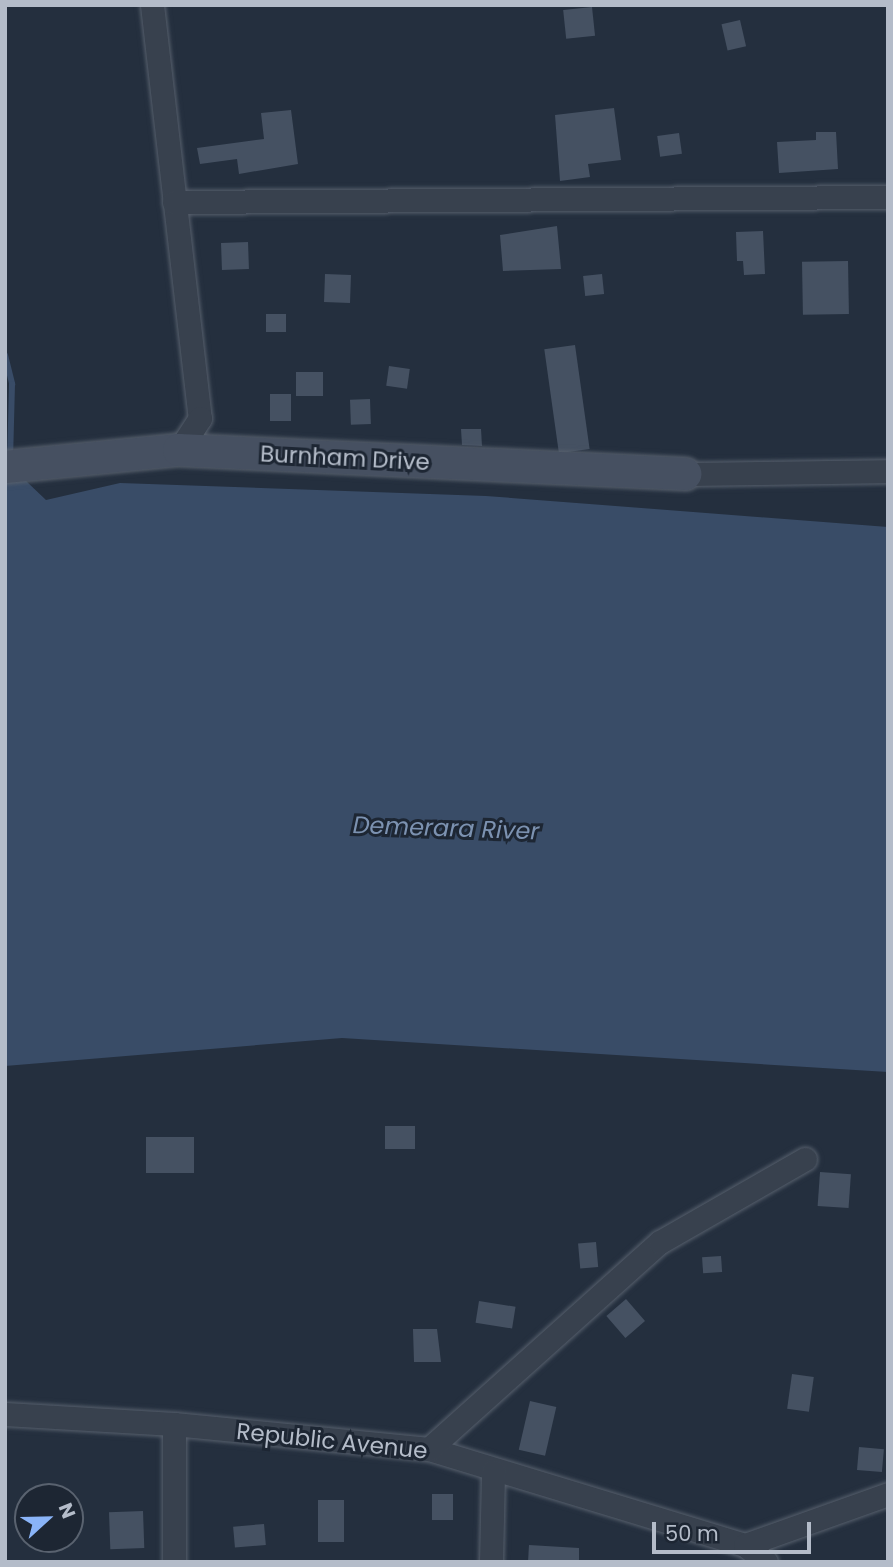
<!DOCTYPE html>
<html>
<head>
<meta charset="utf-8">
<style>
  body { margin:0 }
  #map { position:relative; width:893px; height:1567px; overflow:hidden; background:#242f3e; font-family:Poppins,sans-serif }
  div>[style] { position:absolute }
  .water>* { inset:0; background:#394c67 }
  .stream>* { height:6px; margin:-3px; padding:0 3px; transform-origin:3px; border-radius:3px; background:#394c67 }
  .building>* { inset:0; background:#455162; transform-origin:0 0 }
  .roads { filter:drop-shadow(0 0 2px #565f6c) drop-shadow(0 0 2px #565f6c) }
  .street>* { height:23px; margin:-11.5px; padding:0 11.5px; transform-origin:11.5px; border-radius:11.5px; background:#38414e }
  .secondary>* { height:32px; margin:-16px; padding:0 16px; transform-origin:16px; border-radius:16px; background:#465061 }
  span { translate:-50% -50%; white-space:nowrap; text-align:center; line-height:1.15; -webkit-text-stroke:6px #1d2633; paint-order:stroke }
  .street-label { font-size:23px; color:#b4bcc9 }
  .water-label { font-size:24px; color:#7c92b1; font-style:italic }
  .frame { position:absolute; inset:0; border:7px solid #b4bcc9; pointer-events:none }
  .north { position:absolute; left:14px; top:1483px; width:70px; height:70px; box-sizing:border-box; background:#1d2633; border:2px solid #59626f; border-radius:50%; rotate:68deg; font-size:19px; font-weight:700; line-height:28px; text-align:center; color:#b4bcc9 }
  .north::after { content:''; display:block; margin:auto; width:24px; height:32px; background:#8ab4f8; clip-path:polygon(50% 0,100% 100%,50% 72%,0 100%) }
  .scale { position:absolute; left:652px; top:1522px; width:159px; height:32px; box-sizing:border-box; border:4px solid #b4bcc9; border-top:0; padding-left:9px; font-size:21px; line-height:24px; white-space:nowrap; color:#b4bcc9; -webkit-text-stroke:5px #1d2633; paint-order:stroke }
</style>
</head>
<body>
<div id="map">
  <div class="water">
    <div style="clip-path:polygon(25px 480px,46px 500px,120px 483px,486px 496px,888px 527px,888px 1072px,342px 1038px,5px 1066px,5px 482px)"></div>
  </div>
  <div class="stream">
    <div style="left:5px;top:355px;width:30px;rotate:76deg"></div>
    <div style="left:12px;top:384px;width:74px;rotate:91.5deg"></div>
  </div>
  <div class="building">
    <div style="left:592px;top:7px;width:29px;height:29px;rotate:84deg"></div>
    <div style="left:740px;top:20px;width:27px;height:19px;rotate:77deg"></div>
    <div style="clip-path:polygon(614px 108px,621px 160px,588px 164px,590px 177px,560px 181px,555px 115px)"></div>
    <div style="clip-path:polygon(291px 110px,298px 164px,239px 174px,237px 159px,200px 164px,197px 148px,264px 139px,261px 113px)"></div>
    <div style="clip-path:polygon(816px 132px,836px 132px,838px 169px,779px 173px,777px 142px,816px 140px)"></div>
    <div style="left:679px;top:133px;width:21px;height:22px;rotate:82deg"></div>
    <div style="clip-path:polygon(557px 226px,561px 269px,503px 271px,500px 235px)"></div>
    <div style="clip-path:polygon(763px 231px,765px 274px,744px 275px,743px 261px,737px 261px,736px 232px)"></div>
    <div style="left:248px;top:242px;width:27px;height:27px;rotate:88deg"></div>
    <div style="left:848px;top:261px;width:53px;height:46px;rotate:89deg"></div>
    <div style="left:325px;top:274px;width:26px;height:28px;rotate:2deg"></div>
    <div style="left:602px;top:274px;width:20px;height:19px;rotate:84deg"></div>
    <div style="left:266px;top:314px;width:20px;height:18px"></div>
    <div style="left:575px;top:345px;width:105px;height:31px;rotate:82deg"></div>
    <div style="left:389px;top:366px;width:21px;height:20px;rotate:8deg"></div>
    <div style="left:296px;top:372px;width:27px;height:24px"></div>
    <div style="left:291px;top:394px;width:27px;height:21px;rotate:90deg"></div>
    <div style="left:370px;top:399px;width:25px;height:20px;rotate:88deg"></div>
    <div style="clip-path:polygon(461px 429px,481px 429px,482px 446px,462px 445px)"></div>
    <div style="left:385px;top:1126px;width:30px;height:23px"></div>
    <div style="left:146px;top:1137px;width:48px;height:36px"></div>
    <div style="left:820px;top:1172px;width:31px;height:34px;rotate:4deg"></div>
    <div style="left:596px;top:1242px;width:25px;height:18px;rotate:85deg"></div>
    <div style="left:721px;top:1256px;width:16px;height:19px;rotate:86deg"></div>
    <div style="left:626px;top:1299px;width:29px;height:26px;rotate:49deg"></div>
    <div style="left:479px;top:1301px;width:37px;height:22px;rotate:9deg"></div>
    <div style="clip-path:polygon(413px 1329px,437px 1329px,441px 1362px,414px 1362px)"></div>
    <div style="left:792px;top:1374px;width:22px;height:35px;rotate:8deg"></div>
    <div style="left:530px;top:1401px;width:27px;height:50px;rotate:13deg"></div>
    <div style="left:859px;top:1447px;width:25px;height:23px;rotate:5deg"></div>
    <div style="left:432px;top:1494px;width:21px;height:26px"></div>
    <div style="left:318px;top:1500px;width:26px;height:42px"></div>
    <div style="left:143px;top:1511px;width:37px;height:34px;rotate:88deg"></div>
    <div style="left:264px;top:1524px;width:21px;height:31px;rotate:85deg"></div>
    <div style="clip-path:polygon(529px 1545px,579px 1548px,579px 1562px,528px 1562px)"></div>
  </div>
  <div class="roads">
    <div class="street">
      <div style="left:152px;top:5px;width:416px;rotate:83.4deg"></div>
      <div style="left:200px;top:418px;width:38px;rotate:123deg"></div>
      <div style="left:174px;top:202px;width:714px;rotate:-0.4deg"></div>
      <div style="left:685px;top:474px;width:203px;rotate:-0.8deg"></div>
      <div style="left:5px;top:1414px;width:169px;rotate:3.4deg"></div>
      <div style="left:174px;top:1424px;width:256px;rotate:5.6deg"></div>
      <div style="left:429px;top:1449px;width:330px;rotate:16.9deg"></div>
      <div style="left:745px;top:1545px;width:27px;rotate:39deg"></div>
      <div style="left:429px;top:1449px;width:310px;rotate:-41.9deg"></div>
      <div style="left:660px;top:1242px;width:167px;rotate:-29.8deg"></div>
      <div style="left:745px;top:1545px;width:152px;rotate:-19.6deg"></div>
      <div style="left:174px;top:1562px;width:138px;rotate:-90deg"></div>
      <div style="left:491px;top:1562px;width:91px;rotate:-88.7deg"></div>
    </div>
    <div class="secondary">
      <div style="left:5px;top:467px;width:175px;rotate:-5.6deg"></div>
      <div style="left:179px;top:450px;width:507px;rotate:2.72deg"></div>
    </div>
  </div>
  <div class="street-label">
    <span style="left:345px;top:458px;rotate:3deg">Burnham Drive</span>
    <span style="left:332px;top:1441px;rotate:6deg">Republic Avenue</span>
  </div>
  <div class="water-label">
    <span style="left:446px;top:828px;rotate:2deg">Demerara River</span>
  </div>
  <div class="frame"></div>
  <div class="north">N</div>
  <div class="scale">50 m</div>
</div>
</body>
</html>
